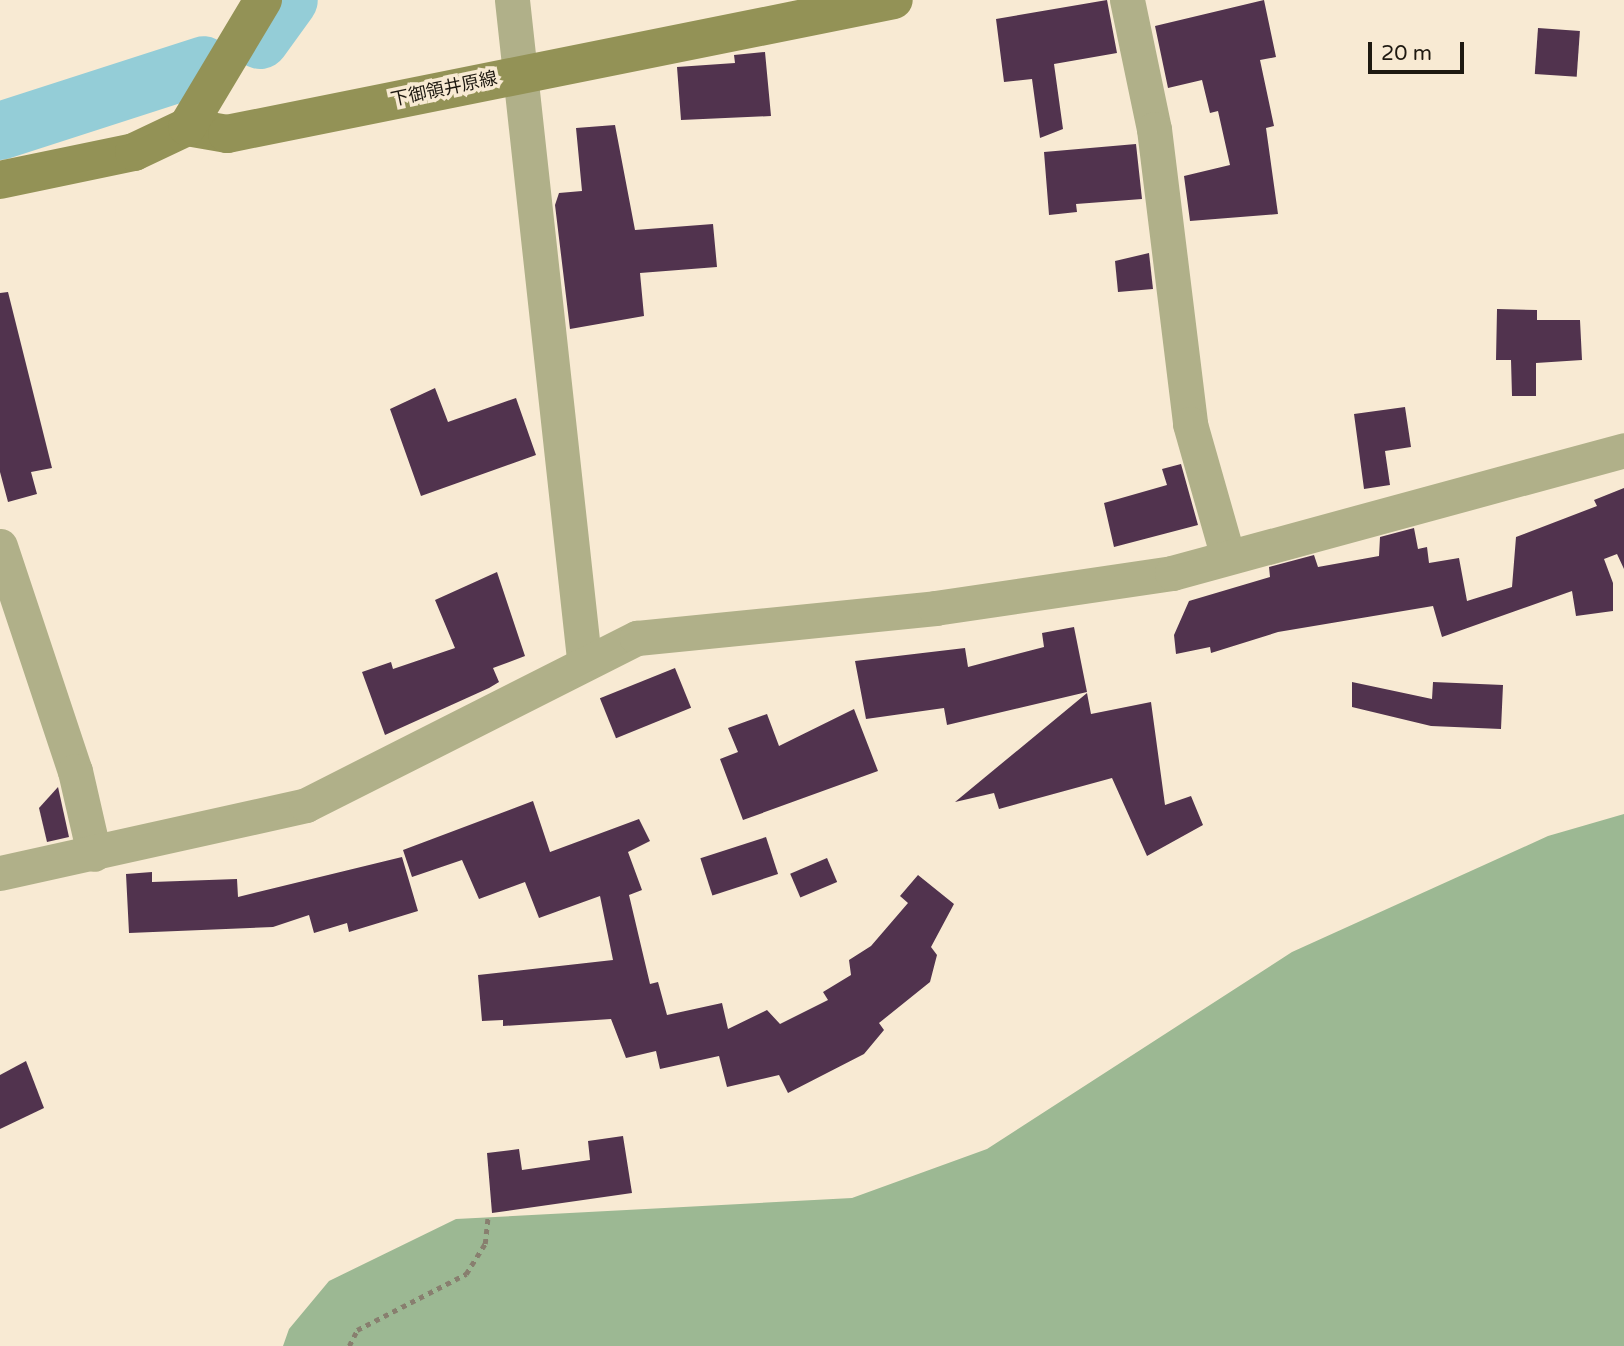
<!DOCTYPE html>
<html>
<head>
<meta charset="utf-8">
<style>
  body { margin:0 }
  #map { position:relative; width:1624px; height:1346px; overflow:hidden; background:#f8ead3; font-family:"Varela Round","Noto Sans JP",sans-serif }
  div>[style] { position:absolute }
  .forest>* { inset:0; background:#9cb893 }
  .river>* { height:58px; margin:-29px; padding:0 29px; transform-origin:29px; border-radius:29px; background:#94cdd7 }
  .building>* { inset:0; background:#51334e; transform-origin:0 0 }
  .path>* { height:4.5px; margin-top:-2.25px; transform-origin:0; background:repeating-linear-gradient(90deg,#887f6f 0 5px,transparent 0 10px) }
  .minor>* { height:35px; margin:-17.5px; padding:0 17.5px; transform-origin:17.5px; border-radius:17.5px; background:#b0b089 }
  .secondary>* { height:38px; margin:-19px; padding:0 19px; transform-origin:19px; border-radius:19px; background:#939256 }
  span { translate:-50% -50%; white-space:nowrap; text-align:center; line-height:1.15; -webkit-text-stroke:7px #f8ead3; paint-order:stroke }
  .street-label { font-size:18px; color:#1e1911 }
  .scale { position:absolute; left:1368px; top:42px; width:96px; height:32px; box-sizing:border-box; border:4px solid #1e1911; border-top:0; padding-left:9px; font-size:21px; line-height:24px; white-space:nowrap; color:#1e1911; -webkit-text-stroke:5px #f8ead3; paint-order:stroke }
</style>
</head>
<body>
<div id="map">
  <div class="forest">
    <div style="clip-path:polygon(1624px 814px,1624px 1346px,283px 1346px,289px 1329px,329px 1281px,456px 1219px,852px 1198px,987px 1149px,1292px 952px,1548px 836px)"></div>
  </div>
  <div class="river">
    <div style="left:260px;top:40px;width:49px;rotate:-54.1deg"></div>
    <div style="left:0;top:131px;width:214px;rotate:-17.9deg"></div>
  </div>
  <div class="building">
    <div style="clip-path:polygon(1107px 0,1117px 53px,1054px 64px,1063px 129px,1040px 138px,1032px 79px,1004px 82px,996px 19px)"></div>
    <div style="clip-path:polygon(1264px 0,1276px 57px,1260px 60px,1274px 126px,1266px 128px,1278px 214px,1190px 221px,1184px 176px,1230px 165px,1218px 111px,1210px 113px,1202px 80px,1168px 88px,1155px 26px)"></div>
    <div style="left:1538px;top:28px;width:42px;height:46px;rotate:4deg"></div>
    <div style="clip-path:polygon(765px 52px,771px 116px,681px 120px,677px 67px,735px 63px,734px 55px)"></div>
    <div style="clip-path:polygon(615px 125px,635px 230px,713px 224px,717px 267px,640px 273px,644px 316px,570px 329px,555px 205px,559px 193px,582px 191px,576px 128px)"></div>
    <div style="clip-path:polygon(1136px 144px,1142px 199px,1076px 204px,1077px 212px,1049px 215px,1044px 152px)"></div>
    <div style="clip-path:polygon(1149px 253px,1153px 289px,1118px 292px,1115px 261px)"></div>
    <div style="clip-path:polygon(8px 292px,52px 468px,31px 472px,37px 494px,8px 502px,0 472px,0 293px)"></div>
    <div style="clip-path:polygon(1497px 309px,1537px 310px,1537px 320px,1580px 320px,1582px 360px,1536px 363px,1536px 396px,1512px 396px,1511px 360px,1496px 360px)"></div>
    <div style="clip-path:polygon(435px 388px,448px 422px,516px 398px,536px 455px,421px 496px,390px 409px)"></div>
    <div style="clip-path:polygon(1405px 407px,1411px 447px,1385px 451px,1390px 485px,1364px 489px,1354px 414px)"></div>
    <div style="clip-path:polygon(1181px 464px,1198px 525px,1114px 547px,1104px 503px,1167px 485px,1162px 469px)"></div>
    <div style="clip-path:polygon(1624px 488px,1624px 569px,1617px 554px,1604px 559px,1613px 583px,1613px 611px,1576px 616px,1572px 591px,1442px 637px,1433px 606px,1278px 632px,1211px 653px,1210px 647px,1176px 654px,1174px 635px,1189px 601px,1270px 577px,1269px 567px,1314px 555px,1318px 567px,1379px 556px,1380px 537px,1414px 528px,1418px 549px,1427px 547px,1429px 563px,1459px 558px,1467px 601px,1512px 587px,1516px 537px,1597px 506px,1594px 500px)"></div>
    <div style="clip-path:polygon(497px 572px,525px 656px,493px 668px,499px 682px,489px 688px,385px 735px,362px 672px,391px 662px,393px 669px,455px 648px,435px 600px)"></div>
    <div style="clip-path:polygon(1074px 627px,1087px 692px,947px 725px,944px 708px,866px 719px,855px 661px,965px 648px,968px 667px,1044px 647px,1042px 633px)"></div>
    <div style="left:675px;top:668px;width:43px;height:81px;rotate:68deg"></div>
    <div style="clip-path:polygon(1352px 682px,1432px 699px,1433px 682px,1503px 685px,1501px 729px,1431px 726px,1352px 707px)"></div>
    <div style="clip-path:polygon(1087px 693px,1091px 714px,1151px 702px,1165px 805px,1191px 796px,1203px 825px,1147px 856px,1112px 778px,999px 809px,994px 793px,955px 802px)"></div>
    <div style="clip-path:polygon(854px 709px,878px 771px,743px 820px,720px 759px,738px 752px,728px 728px,767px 714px,779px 746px)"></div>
    <div style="clip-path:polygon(58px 787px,69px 837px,47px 842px,39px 808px)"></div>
    <div style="clip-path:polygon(533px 801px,550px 852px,639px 819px,650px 841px,628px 852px,642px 890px,629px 895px,650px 984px,658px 982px,667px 1015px,722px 1003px,728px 1029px,767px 1010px,780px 1024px,828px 1000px,823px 992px,851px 975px,849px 960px,871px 946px,908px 903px,900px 896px,918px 875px,954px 904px,931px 947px,937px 955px,930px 982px,879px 1023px,884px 1030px,864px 1054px,788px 1093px,779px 1075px,727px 1087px,719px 1056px,660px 1069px,656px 1051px,626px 1058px,611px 1019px,503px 1026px,503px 1020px,482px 1021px,478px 975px,613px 960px,600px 896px,539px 918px,525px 882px,479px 899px,462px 860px,412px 877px,403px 850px)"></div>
    <div style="left:766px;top:837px;width:39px;height:69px;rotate:72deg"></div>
    <div style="clip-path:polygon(402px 857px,418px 911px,349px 932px,347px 923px,314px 933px,309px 915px,273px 927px,129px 933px,126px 874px,152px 872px,152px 882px,237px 879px,238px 897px)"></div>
    <div style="left:827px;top:858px;width:26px;height:40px;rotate:67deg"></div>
    <div style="clip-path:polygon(26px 1061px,44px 1108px,0 1129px,0 1075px)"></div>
    <div style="clip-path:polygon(623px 1136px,632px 1193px,492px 1213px,487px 1153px,519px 1149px,522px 1170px,590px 1160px,588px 1141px)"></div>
  </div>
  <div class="path">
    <div style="left:349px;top:1346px;width:18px;rotate:-63deg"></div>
    <div style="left:357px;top:1330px;width:123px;rotate:-27.2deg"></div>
    <div style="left:466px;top:1274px;width:36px;rotate:-58deg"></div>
    <div style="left:485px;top:1244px;width:27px;rotate:-84deg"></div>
  </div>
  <div class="minor">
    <div style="left:512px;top:0;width:663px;rotate:83.76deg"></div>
    <div style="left:1127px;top:0;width:132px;rotate:78.2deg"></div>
    <div style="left:1154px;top:129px;width:297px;rotate:83deg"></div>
    <div style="left:1190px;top:424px;width:138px;rotate:74.1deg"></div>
    <div style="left:0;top:546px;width:237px;rotate:71.6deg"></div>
    <div style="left:75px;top:771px;width:85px;rotate:77.1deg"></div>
    <div style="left:0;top:873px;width:313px;rotate:-12.5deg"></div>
    <div style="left:306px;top:805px;width:371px;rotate:-26.8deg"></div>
    <div style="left:637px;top:638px;width:300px;rotate:-5.7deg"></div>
    <div style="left:935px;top:608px;width:240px;rotate:-8.4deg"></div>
    <div style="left:1172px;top:573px;width:468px;rotate:-15.2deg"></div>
  </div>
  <div class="secondary">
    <div style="left:187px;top:127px;width:41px;rotate:9.9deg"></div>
    <div style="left:227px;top:134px;width:680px;rotate:-11.36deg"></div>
    <div style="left:0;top:180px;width:137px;rotate:-11.8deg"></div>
    <div style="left:134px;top:152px;width:59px;rotate:-25.3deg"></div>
    <div style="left:187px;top:127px;width:148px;rotate:-59.1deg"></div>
  </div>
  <div class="street-label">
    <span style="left:444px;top:89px;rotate:-12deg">下御領井原線</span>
  </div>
  <div class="scale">20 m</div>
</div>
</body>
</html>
